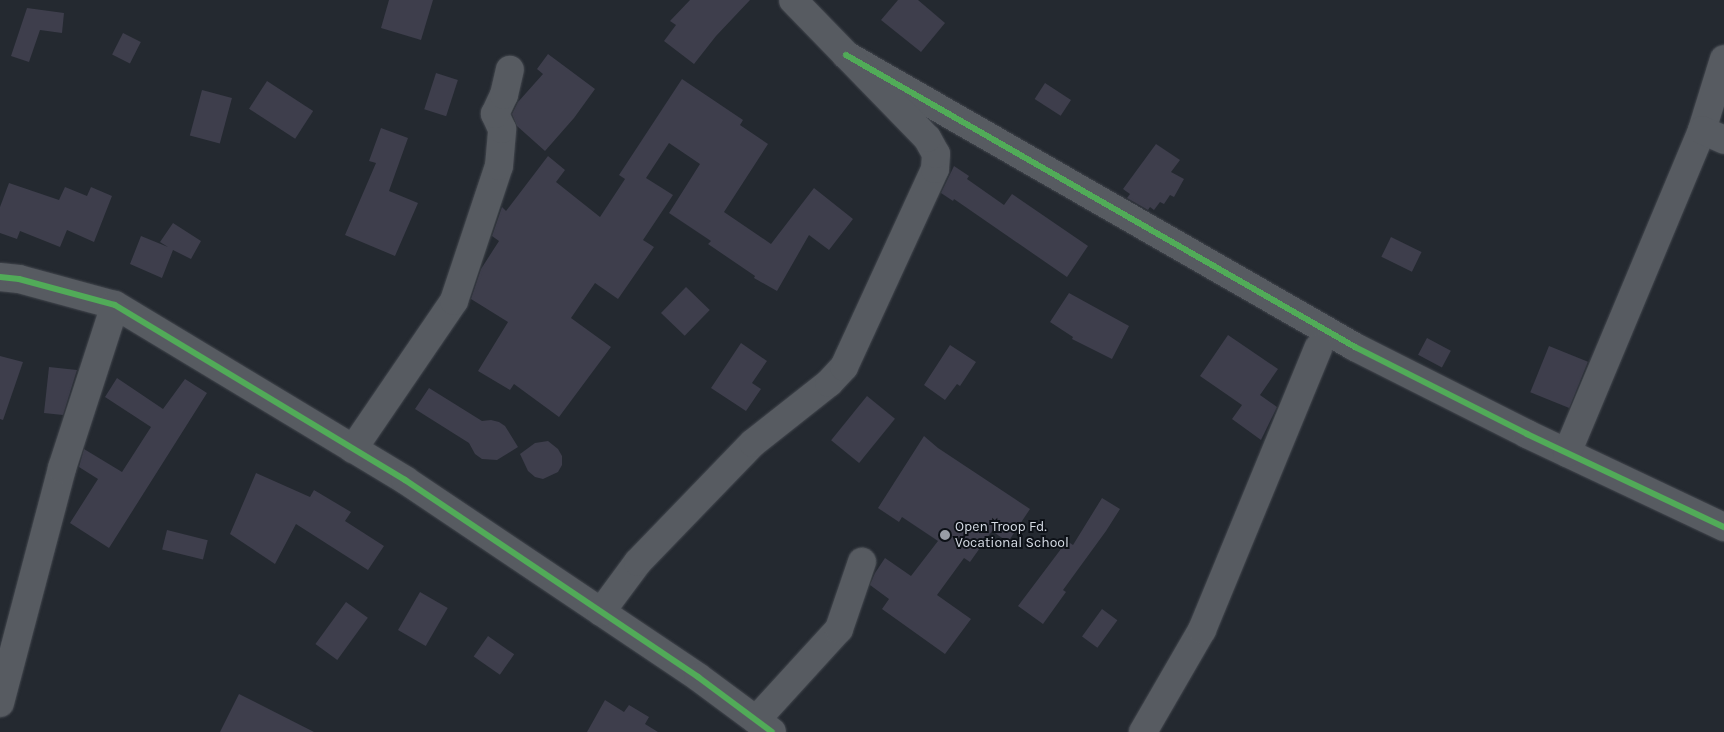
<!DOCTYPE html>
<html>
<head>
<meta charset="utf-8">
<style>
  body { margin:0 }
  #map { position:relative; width:1724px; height:732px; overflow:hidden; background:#242930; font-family:Karla,sans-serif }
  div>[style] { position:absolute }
  .building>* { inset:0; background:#3e3e4c; transform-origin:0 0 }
  .roads { filter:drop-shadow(0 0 1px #42464d) drop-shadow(0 0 1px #42464d) }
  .minor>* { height:28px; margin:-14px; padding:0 14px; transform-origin:14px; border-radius:14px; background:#575b61 }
  .cycleway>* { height:6px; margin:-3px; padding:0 3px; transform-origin:3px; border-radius:3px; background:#51ab58 }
  .dots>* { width:14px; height:14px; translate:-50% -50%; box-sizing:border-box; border:2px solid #0d1117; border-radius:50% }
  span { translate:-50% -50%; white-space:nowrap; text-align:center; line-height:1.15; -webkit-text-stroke:4px #0d1117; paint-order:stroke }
  .poi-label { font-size:14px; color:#d6dce5 }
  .left { translate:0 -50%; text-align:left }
</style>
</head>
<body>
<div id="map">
  <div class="building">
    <div style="clip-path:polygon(389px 0,433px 0,421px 40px,381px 28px)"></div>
    <div style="clip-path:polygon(690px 0,750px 0,716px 36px,694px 64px,664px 41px,676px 25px,670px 21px)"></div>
    <div style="clip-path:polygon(898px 0,918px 0,945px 23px,921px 52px,881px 20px)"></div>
    <div style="clip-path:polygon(27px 8px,64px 13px,62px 33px,40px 30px,29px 62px,11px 56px)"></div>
    <div style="left:123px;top:33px;width:20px;height:24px;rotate:27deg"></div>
    <div style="clip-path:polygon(548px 54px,595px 89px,574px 118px,545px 151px,517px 126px,512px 114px,518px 102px,543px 74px,537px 69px)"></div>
    <div style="left:436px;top:73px;width:23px;height:38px;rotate:18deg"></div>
    <div style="clip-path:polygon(682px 79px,743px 120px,740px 125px,768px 144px,724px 212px,771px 244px,814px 188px,853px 219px,829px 250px,809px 235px,777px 291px,754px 278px,755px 276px,708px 244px,711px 241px,669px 213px,700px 164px,669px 143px,646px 178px,673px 195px,643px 240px,654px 247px,618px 299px,595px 283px,571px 318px,611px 347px,559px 417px,514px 384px,510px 390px,478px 371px,508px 322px,471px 299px,481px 269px,499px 241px,492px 236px,502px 207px,506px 211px,548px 156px,565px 170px,556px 182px,600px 217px,625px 179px,619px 175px)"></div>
    <div style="left:267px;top:81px;width:55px;height:33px;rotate:33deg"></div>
    <div style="left:1045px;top:83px;width:31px;height:19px;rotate:33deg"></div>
    <div style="left:202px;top:90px;width:31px;height:47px;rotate:15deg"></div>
    <div style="clip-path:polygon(381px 128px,408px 138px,389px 191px,418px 203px,395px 256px,345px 235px,376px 163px,369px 161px)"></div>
    <div style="clip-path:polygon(1156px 144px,1180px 160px,1171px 172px,1184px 179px,1174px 197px,1170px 195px,1164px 204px,1160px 202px,1154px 210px,1150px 207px,1148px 210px,1127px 198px,1130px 194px,1123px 189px)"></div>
    <div style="clip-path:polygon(954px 166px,969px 176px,967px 179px,1004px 205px,1012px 194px,1088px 246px,1067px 277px,954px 199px,953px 201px,941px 193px)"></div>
    <div style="clip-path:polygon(9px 183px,59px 200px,65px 187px,87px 196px,91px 187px,112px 196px,94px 242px,67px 230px,60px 247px,20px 231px,17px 239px,0 233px,0 207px)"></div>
    <div style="clip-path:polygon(173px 223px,201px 241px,191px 259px,173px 250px,162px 278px,130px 264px,141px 236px,168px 247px,160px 242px)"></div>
    <div style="left:1391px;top:237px;width:34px;height:22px;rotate:26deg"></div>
    <div style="left:686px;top:287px;width:33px;height:36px;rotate:44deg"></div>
    <div style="clip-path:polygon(1069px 293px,1129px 326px,1112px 359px,1072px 339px,1073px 337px,1050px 322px)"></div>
    <div style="clip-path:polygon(1228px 335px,1278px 369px,1260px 395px,1277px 407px,1261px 440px,1232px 419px,1242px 405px,1200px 376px)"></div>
    <div style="left:1427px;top:338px;width:27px;height:19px;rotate:28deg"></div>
    <div style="clip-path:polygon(741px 343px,767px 361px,752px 383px,761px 389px,746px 411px,711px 388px)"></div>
    <div style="clip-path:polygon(950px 345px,976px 362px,960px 386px,957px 384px,945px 400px,924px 385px)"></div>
    <div style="left:1549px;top:346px;width:42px;height:50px;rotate:22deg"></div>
    <div style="clip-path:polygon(0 356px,23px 362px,3px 420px,0 419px)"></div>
    <div style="clip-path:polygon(49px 367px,77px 370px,63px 415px,44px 413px)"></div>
    <div style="clip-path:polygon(117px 378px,163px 409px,185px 379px,207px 393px,109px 548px,70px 523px,98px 479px,79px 467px,84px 449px,122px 472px,151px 427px,105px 397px)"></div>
    <div style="clip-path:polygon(429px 388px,482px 421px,491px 420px,499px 422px,505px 426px,518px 447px,497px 460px,482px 459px,475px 454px,469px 443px,415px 409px)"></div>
    <div style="left:867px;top:396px;width:36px;height:57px;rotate:39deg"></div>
    <div style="clip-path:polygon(924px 436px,938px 448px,1030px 509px,1008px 542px,992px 531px,970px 562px,964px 558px,937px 595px,971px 619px,945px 654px,882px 609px,889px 599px,870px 585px,875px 573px,885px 558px,911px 576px,938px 541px,902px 517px,899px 522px,878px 508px)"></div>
    <div style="clip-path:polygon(548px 441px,558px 449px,562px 456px,562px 465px,558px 472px,543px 479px,535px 477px,528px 471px,520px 454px,535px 443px)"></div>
    <div style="clip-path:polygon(256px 473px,310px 497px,314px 490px,351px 512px,345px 521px,384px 546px,368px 570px,296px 524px,275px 564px,230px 534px)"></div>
    <div style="clip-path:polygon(1102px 498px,1120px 509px,1106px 531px,1063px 590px,1066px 592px,1043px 624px,1018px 606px,1067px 541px,1073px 545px)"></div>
    <div style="left:167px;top:530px;width:42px;height:20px;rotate:14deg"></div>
    <div style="left:420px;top:592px;width:32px;height:44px;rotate:30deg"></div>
    <div style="left:346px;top:602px;width:27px;height:52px;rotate:36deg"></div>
    <div style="left:1102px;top:609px;width:19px;height:34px;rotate:36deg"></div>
    <div style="left:488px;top:636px;width:32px;height:25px;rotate:35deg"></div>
    <div style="clip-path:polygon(239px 694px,314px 732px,220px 732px)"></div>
    <div style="clip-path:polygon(605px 700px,624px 712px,629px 705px,649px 717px,645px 724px,658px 732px,587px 732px)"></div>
  </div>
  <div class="roads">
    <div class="minor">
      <div style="left:846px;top:55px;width:587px;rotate:29.84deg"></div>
      <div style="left:1355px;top:347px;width:193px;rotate:26.8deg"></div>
      <div style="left:1527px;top:434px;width:218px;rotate:25.3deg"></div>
      <div style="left:1702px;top:130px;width:74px;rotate:-72.8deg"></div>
      <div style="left:0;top:277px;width:19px;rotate:6deg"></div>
      <div style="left:19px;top:279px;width:99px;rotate:15.2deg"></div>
      <div style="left:115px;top:305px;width:339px;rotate:31.1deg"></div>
      <div style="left:405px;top:480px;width:353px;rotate:33.9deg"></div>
      <div style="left:698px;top:677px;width:92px;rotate:36.6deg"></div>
      <div style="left:353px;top:449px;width:179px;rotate:-55.7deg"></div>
      <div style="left:454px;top:301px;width:142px;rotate:-71.6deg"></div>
      <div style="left:499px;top:166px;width:37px;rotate:-85deg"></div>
      <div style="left:502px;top:129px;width:17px;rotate:-115deg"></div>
      <div style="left:495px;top:114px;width:21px;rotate:-65deg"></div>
      <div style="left:504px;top:95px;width:26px;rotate:-77deg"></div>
      <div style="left:1567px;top:453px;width:350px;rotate:-67.3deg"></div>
      <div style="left:1702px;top:130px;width:24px;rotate:24deg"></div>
      <div style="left:601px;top:612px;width:62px;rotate:-53.5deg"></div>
      <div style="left:638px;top:562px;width:165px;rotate:-46deg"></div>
      <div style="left:753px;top:443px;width:97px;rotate:-38.3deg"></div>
      <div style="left:829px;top:383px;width:22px;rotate:-47deg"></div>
      <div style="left:844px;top:367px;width:218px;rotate:-65.3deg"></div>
      <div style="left:935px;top:169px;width:15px;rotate:-86deg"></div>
      <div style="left:936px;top:154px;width:18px;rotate:-119deg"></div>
      <div style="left:927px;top:138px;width:192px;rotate:-134.2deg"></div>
      <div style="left:0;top:703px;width:243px;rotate:-75.2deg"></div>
      <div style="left:62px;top:468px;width:171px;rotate:-72deg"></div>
      <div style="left:756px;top:720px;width:123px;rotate:-47.6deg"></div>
      <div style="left:839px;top:629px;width:71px;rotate:-71.1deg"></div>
      <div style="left:1143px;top:732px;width:118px;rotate:-60deg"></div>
      <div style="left:1202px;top:630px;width:305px;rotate:-67.6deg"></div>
    </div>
  </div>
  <div class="cycleway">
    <div style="left:846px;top:55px;width:587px;rotate:29.84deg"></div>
    <div style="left:1355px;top:347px;width:193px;rotate:26.8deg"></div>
    <div style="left:1527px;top:434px;width:218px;rotate:25.3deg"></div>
    <div style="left:0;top:277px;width:19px;rotate:6deg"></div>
    <div style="left:19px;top:279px;width:99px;rotate:15.2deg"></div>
    <div style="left:115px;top:305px;width:339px;rotate:31.1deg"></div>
    <div style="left:405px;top:480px;width:353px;rotate:33.9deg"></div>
    <div style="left:698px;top:677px;width:92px;rotate:36.6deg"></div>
  </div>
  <div class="dots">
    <div style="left:945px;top:535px;background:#989da6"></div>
  </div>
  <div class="poi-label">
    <span class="left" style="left:955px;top:535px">Open Troop Fd.<br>Vocational School</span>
  </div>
</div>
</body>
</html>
